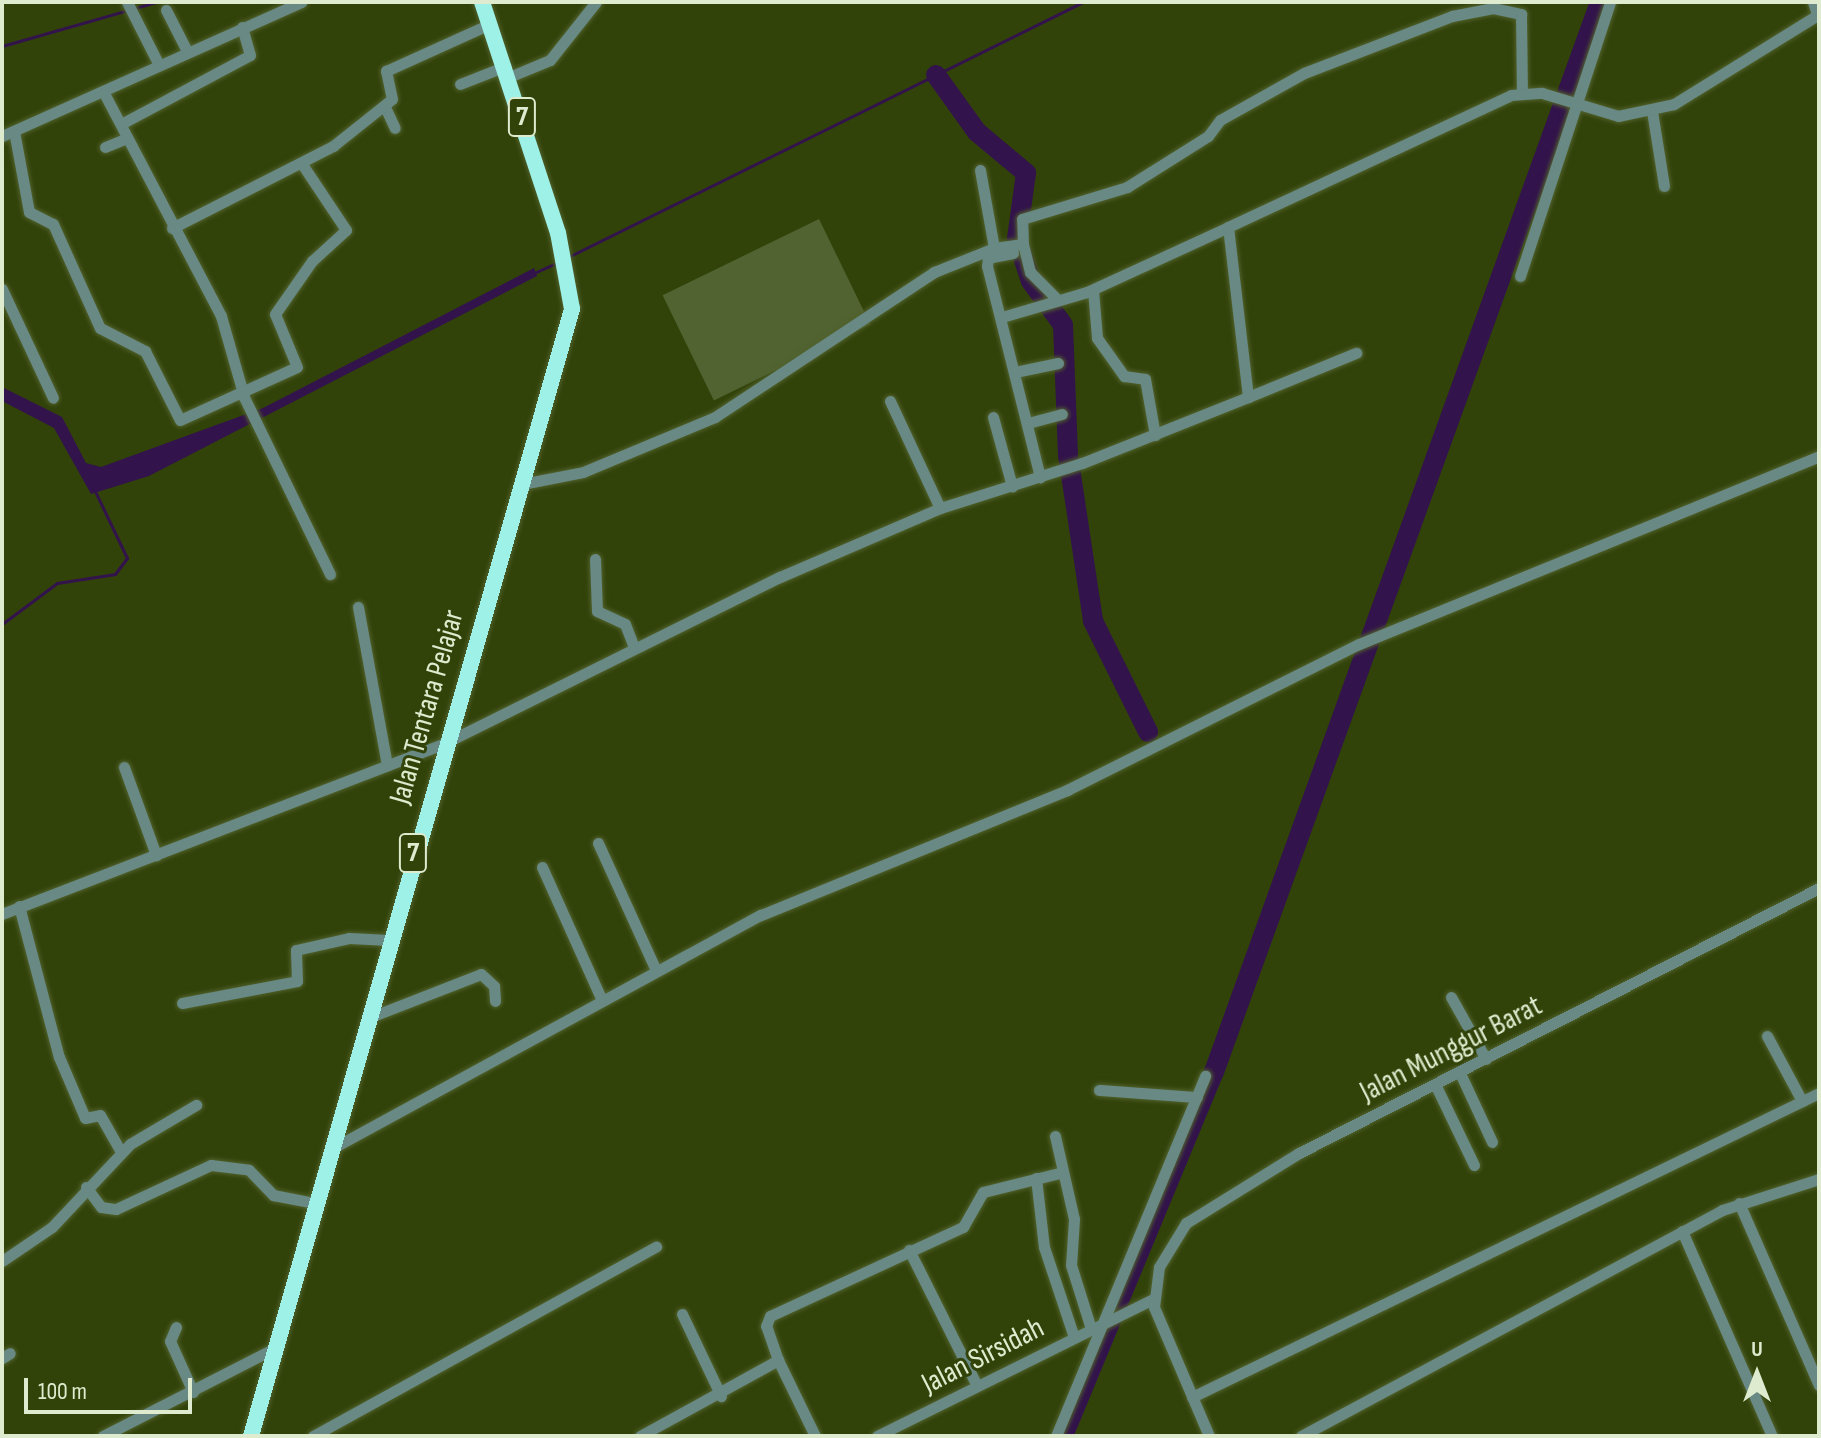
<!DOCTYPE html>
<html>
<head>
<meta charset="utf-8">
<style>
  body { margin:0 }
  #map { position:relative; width:1821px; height:1438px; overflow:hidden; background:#32430a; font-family:"Sofia Sans Condensed",sans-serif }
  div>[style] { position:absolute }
  .green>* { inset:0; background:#516331; transform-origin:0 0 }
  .water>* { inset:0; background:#32134b }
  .stream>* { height:3px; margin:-1.5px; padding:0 1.5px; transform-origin:1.5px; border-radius:1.5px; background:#32134b }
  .river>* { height:20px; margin:-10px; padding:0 10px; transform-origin:10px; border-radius:10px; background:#32134b }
  .roads { filter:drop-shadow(0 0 2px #51612d) drop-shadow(0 0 2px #51612d) }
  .minor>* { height:11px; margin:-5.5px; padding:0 5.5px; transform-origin:5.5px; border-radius:5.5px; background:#688984 }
  .highway>* { height:16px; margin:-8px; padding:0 8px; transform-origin:8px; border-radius:8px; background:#9ef1e7 }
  span { translate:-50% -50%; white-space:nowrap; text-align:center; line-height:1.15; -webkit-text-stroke:6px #32430a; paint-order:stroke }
  .shield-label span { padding:2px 6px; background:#32430a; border:2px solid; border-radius:6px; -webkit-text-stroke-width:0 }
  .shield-label { font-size:28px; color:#dfebce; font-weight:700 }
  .street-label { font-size:30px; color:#dfebce }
  .frame { position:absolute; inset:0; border:4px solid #dfebce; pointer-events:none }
  .north { position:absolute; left:1717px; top:1334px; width:80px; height:80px; -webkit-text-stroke:6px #32430a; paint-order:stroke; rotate:0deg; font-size:22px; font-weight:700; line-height:32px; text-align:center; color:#dfebce }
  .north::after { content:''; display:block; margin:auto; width:28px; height:36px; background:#dfebce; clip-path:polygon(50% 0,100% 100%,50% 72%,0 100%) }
  .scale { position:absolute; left:24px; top:1378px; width:168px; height:36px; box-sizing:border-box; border:4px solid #dfebce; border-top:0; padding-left:10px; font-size:24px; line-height:28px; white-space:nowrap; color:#dfebce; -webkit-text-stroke:6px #32430a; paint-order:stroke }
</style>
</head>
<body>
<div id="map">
  <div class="green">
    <div style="left:819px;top:219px;width:117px;height:174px;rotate:64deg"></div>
  </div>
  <div class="water">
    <div style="clip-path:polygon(534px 268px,537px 276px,149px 476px,91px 494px,54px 428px,2px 401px,2px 387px,62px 417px,86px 463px,101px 467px,263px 408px)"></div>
  </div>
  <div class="stream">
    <div style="left:2px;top:46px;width:160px;rotate:-15.9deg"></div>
    <div style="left:570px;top:256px;width:572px;rotate:-26.34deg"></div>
    <div style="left:534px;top:273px;width:24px;rotate:-24deg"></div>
    <div style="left:2px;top:624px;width:69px;rotate:-36.7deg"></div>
    <div style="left:57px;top:583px;width:59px;rotate:-8.8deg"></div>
    <div style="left:115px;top:574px;width:20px;rotate:-53deg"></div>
    <div style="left:127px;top:558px;width:76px;rotate:-115.6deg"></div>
  </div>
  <div class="river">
    <div style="left:936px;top:75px;width:70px;rotate:54.3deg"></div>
    <div style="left:977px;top:132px;width:64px;rotate:39.9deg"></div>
    <div style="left:1026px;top:173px;width:67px;rotate:97.8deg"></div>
    <div style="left:1017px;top:239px;width:44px;rotate:71.6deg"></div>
    <div style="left:1031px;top:281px;width:54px;rotate:54deg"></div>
    <div style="left:1063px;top:325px;width:130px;rotate:87.8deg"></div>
    <div style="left:1068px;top:455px;width:168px;rotate:81.4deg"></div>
    <div style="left:1093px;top:621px;width:124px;rotate:63.6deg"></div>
    <div style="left:1063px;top:1436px;width:394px;rotate:-67.5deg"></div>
    <div style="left:1214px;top:1072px;width:1137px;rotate:-70.16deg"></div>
  </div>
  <div class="roads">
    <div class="minor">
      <div style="left:127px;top:2px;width:71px;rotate:63.1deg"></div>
      <div style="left:1813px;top:2px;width:13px;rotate:72deg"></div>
      <div style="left:166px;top:10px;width:46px;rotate:62.9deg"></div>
      <div style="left:509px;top:77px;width:44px;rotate:-22.5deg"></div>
      <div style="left:550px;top:60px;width:74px;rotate:-51.6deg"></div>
      <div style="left:460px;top:84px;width:49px;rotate:-21.4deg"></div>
      <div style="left:104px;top:93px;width:252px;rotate:62.3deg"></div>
      <div style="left:221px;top:316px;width:84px;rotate:74.1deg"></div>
      <div style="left:244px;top:397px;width:197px;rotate:64.1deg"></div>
      <div style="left:385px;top:107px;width:23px;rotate:65deg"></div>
      <div style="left:1652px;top:111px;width:76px;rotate:80.9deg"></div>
      <div style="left:121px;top:124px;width:146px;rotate:-28.1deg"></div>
      <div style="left:250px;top:55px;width:29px;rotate:-106deg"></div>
      <div style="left:14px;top:131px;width:82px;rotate:79.5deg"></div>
      <div style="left:29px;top:212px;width:27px;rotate:27deg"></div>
      <div style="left:53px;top:224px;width:114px;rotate:65.7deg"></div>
      <div style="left:100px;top:328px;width:51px;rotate:27.1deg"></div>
      <div style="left:145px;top:351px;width:77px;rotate:63.1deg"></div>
      <div style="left:180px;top:420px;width:128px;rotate:-24.4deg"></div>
      <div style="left:297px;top:367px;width:57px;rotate:-112.5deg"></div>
      <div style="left:275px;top:314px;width:65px;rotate:-55.1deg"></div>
      <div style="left:312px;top:261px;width:46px;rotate:-42.4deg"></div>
      <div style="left:346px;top:230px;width:79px;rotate:-123.7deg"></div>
      <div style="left:2px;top:136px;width:328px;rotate:-24.1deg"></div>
      <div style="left:105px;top:147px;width:24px;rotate:-22deg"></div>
      <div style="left:980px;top:170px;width:79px;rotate:79.8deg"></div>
      <div style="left:994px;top:248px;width:29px;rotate:-8deg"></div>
      <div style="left:1023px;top:244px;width:29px;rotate:76deg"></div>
      <div style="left:1030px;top:272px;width:40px;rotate:45deg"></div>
      <div style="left:172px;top:228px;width:181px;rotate:-27deg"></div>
      <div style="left:333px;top:146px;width:75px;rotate:-38.5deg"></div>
      <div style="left:392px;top:99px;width:29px;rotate:-102deg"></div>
      <div style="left:386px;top:71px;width:114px;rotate:-24.3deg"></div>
      <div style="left:1023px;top:244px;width:25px;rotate:-92deg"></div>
      <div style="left:1022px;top:219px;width:110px;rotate:-16.9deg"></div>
      <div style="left:1127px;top:187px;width:96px;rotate:-32.2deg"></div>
      <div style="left:1208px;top:136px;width:20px;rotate:-53deg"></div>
      <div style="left:1220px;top:120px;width:96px;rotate:-29.2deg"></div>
      <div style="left:1304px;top:73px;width:159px;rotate:-21.1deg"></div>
      <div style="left:1452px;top:16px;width:42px;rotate:-11deg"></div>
      <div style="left:1493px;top:8px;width:29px;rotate:12deg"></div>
      <div style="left:1521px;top:14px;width:79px;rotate:89.3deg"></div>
      <div style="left:1013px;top:253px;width:25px;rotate:169deg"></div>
      <div style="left:988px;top:258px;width:8px;rotate:97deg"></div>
      <div style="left:987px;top:266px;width:218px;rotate:75.9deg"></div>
      <div style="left:1520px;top:276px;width:288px;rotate:-71.8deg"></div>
      <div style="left:2px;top:289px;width:120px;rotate:64.9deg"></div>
      <div style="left:1093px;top:290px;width:48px;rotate:85.2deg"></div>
      <div style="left:1097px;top:338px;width:47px;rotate:54.6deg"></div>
      <div style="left:1124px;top:376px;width:21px;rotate:8deg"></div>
      <div style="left:1145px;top:379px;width:57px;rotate:79.9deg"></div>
      <div style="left:1002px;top:317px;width:89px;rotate:-16.4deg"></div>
      <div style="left:1087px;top:292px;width:155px;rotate:-24.7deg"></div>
      <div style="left:1015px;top:372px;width:44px;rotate:-11.8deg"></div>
      <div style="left:1248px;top:397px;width:117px;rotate:-22.2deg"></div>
      <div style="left:890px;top:401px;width:118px;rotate:65deg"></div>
      <div style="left:993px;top:417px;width:72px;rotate:74.6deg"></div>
      <div style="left:1028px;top:423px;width:35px;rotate:-15deg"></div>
      <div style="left:522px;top:484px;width:62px;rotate:-11.1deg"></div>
      <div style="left:583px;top:472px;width:143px;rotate:-22.6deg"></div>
      <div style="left:715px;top:417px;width:263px;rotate:-33.5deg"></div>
      <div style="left:934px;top:272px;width:65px;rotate:-21.8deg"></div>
      <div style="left:595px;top:559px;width:52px;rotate:87.8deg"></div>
      <div style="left:597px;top:611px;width:31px;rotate:25deg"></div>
      <div style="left:625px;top:624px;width:25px;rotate:69deg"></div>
      <div style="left:358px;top:607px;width:161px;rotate:79.6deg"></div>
      <div style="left:124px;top:767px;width:94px;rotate:70deg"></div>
      <div style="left:598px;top:843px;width:137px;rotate:65.5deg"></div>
      <div style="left:542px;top:867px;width:144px;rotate:65.8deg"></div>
      <div style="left:19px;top:906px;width:156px;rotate:75.2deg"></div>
      <div style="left:59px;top:1057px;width:66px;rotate:66.9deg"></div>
      <div style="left:85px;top:1118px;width:15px;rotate:-11deg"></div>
      <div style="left:100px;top:1115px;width:43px;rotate:60.4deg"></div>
      <div style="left:2px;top:914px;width:475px;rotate:-21.1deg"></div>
      <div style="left:445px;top:743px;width:374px;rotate:-26.4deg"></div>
      <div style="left:780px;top:577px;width:174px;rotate:-23.3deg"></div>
      <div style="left:940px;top:508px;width:149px;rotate:-17.6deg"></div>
      <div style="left:1082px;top:463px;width:179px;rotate:-21.7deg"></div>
      <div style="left:1248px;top:397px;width:171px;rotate:-96.7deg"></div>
      <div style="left:1228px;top:227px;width:312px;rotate:-25deg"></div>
      <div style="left:1511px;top:95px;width:31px;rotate:-4deg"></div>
      <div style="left:1542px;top:93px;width:79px;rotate:16.8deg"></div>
      <div style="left:1618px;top:116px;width:57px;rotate:-12.1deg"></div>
      <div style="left:1674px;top:104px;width:171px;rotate:-31.8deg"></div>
      <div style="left:1451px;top:997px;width:71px;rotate:60.6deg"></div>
      <div style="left:182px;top:1003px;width:117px;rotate:-10.8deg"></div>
      <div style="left:297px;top:981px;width:31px;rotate:-92deg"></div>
      <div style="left:296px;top:950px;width:54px;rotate:-12.8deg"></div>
      <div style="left:349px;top:938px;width:40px;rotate:2.9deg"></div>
      <div style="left:368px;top:1018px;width:121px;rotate:-21.3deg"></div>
      <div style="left:481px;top:974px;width:18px;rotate:43deg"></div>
      <div style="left:494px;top:986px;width:15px;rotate:86deg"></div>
      <div style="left:1767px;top:1036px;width:74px;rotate:61.7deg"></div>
      <div style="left:1460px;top:1073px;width:76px;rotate:65.1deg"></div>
      <div style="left:1435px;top:1084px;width:90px;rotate:64.3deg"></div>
      <div style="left:1099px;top:1090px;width:98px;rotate:4.1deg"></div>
      <div style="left:1055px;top:1136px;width:85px;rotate:77.1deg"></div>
      <div style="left:1074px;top:1219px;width:46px;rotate:93.7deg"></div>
      <div style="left:1071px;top:1265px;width:67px;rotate:72.6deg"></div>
      <div style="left:331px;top:1149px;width:490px;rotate:-28.6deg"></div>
      <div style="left:761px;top:915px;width:331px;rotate:-22.2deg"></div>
      <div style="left:1067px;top:790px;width:326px;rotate:-26.6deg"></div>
      <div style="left:1359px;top:644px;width:497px;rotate:-22.2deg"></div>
      <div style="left:1036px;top:1178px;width:69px;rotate:83.4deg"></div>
      <div style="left:1044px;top:1247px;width:95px;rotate:71.6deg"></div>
      <div style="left:86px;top:1187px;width:25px;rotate:53deg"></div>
      <div style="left:101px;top:1207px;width:15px;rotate:8deg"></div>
      <div style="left:116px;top:1209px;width:105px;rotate:-24.9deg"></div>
      <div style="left:211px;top:1165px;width:38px;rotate:7deg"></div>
      <div style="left:249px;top:1170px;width:35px;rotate:46deg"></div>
      <div style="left:273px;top:1195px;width:43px;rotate:10.8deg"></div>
      <div style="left:1739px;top:1203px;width:199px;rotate:66.3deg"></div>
      <div style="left:1682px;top:1231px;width:224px;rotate:66.3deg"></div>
      <div style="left:909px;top:1250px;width:152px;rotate:63.4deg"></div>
      <div style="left:2px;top:1261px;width:60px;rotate:-34.2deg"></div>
      <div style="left:52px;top:1227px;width:114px;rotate:-46.8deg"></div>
      <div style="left:130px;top:1144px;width:77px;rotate:-30.6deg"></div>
      <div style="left:682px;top:1314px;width:91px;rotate:64.6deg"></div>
      <div style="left:176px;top:1327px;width:15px;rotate:113deg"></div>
      <div style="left:170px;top:1341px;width:56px;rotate:65.7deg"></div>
      <div style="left:2px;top:1358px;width:9px;rotate:-32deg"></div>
      <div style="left:778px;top:1360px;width:85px;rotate:64deg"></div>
      <div style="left:1192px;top:1397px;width:697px;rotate:-25.87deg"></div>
      <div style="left:103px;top:1436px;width:193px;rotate:-27.1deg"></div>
      <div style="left:313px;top:1436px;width:392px;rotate:-28.9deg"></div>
      <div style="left:640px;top:1436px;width:158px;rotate:-28.8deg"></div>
      <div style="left:778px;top:1360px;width:36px;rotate:-109deg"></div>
      <div style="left:766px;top:1326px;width:11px;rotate:-68deg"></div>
      <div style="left:770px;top:1316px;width:213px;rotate:-24.8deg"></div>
      <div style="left:963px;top:1227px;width:40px;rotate:-60.3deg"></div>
      <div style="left:983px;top:1192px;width:82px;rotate:-14deg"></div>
      <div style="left:877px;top:1436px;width:308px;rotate:-26.4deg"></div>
      <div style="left:1056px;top:1436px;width:390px;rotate:-67.5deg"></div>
      <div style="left:1209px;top:1436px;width:140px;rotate:-113.1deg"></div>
      <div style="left:1154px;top:1307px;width:40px;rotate:-82.9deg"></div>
      <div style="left:1159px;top:1267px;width:52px;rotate:-58.5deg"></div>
      <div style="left:1186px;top:1223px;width:133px;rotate:-31.8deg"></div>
      <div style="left:1299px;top:1153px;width:584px;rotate:-27deg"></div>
      <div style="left:1301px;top:1436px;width:478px;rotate:-28.2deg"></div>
      <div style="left:1722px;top:1210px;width:102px;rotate:-17.7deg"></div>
    </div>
    <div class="highway">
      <div style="left:251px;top:1436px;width:1172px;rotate:-74.1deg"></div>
      <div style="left:572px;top:309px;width:77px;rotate:-100.4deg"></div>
      <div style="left:558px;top:233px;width:243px;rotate:-108.2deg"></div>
    </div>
  </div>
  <div class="shield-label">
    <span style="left:522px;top:117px">7</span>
    <span style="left:413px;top:853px">7</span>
  </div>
  <div class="street-label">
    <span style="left:427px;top:707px;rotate:-74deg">Jalan Tentara Pelajar</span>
    <span style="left:1451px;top:1049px;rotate:-27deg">Jalan Munggur Barat</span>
    <span style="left:983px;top:1356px;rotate:-27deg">Jalan Sirsidah</span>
  </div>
  <div class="frame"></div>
  <div class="north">U</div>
  <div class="scale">100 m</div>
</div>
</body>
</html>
